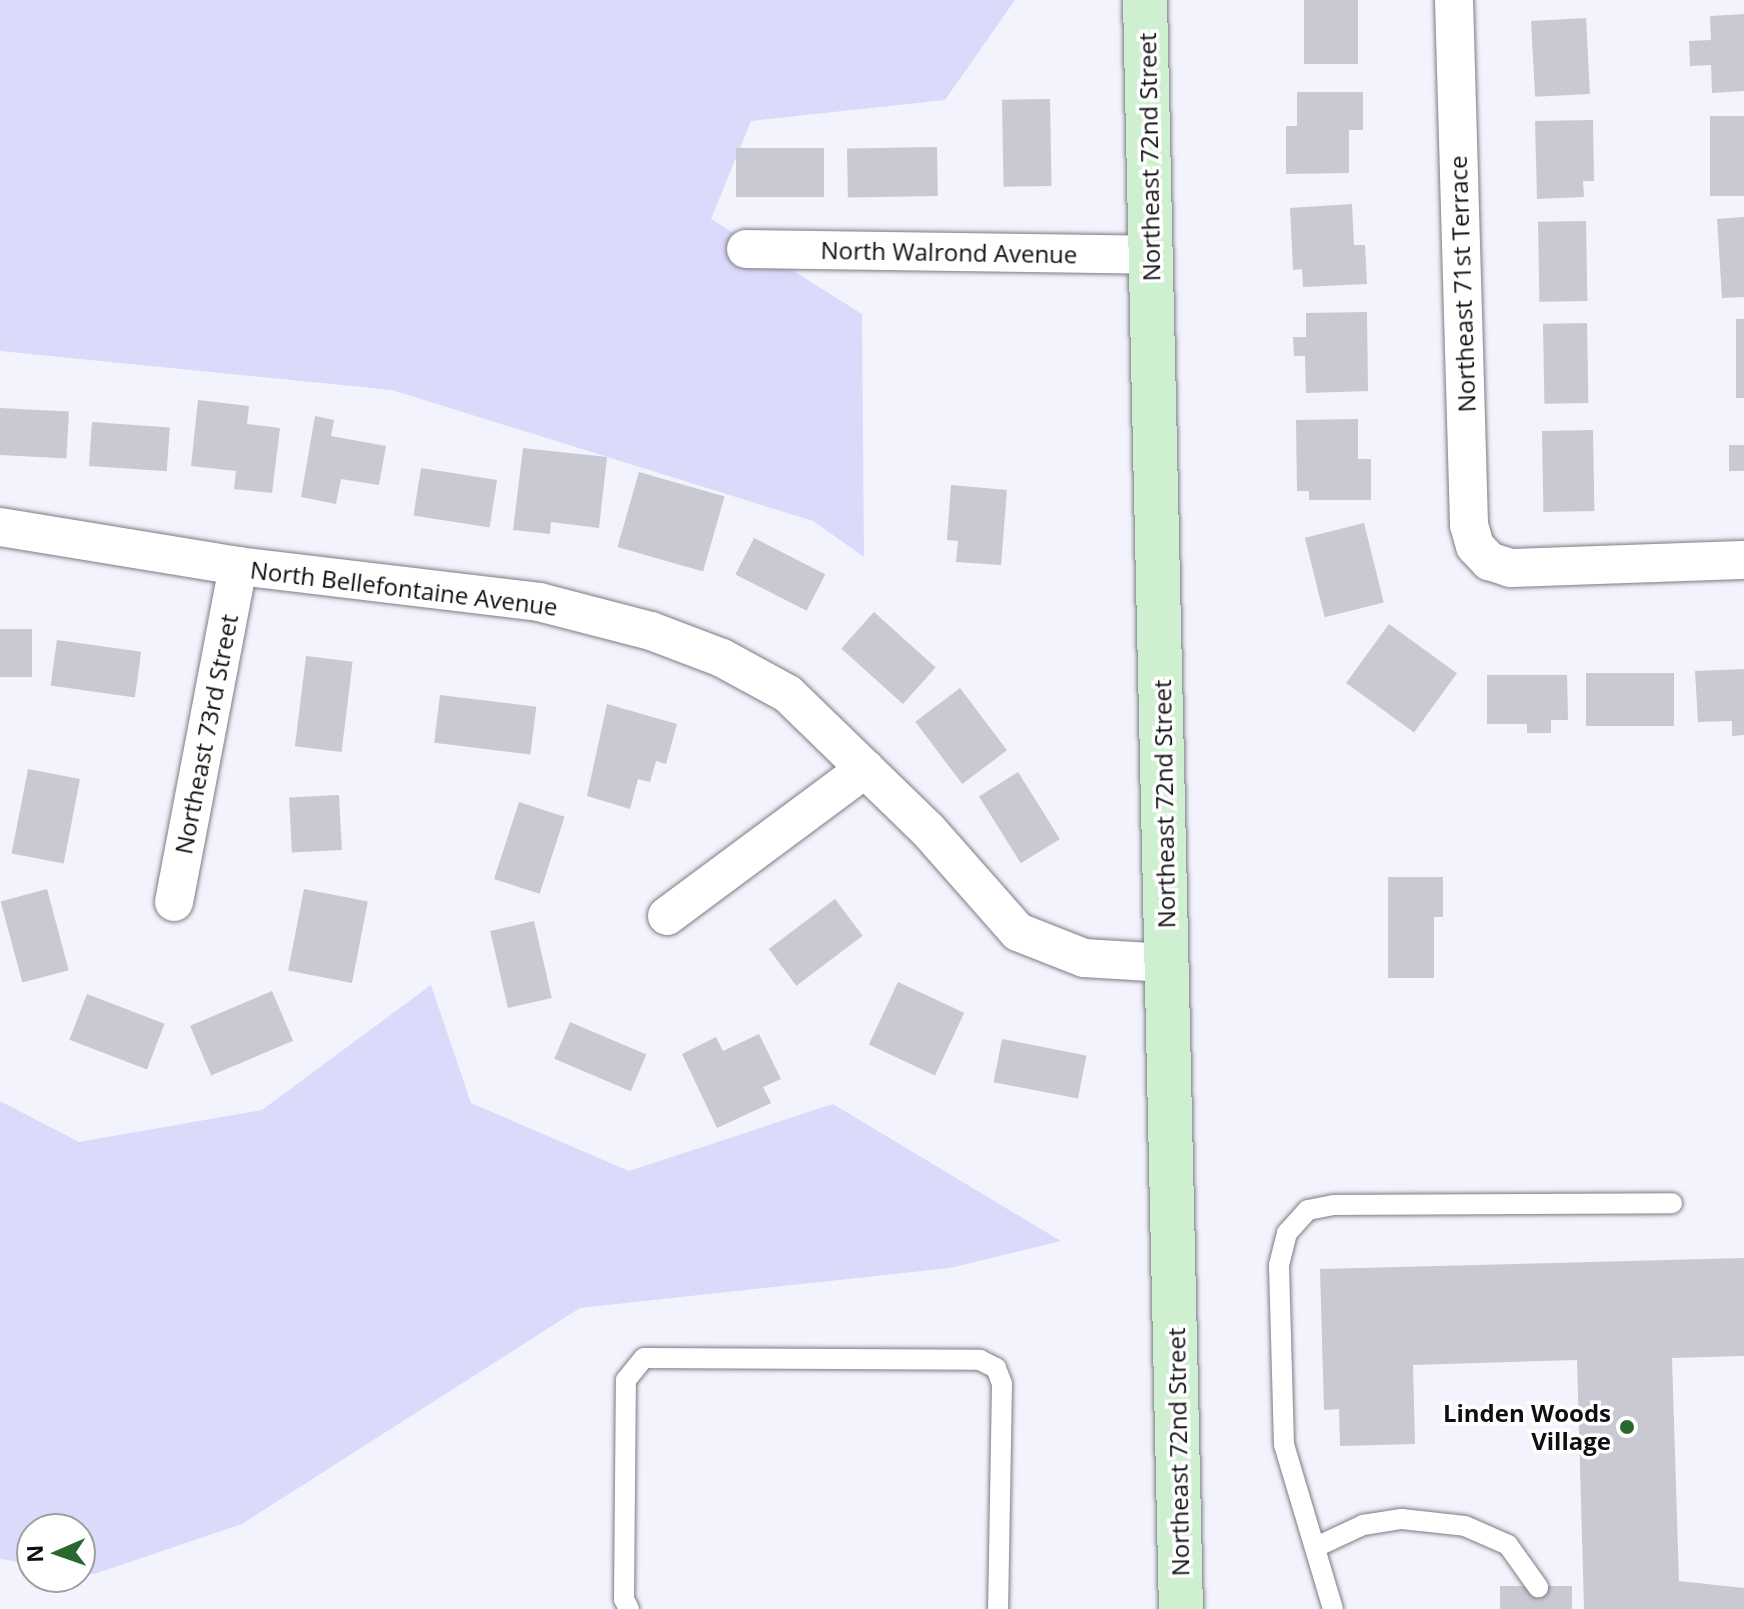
<!DOCTYPE html>
<html>
<head>
<meta charset="utf-8">
<style>
  body { margin:0 }
  #map { position:relative; width:1744px; height:1609px; overflow:hidden; background:#f3f3fd; font-family:"Open Sans",sans-serif }
  div>[style] { position:absolute }
  .green>* { inset:0; background:#dbdafb }
  .building>* { inset:0; background:#c9c9d3; transform-origin:0 0 }
  .roads { filter:drop-shadow(0 0 2px #7c7c84) drop-shadow(0 0 2px #7c7c84) }
  .lane>* { height:20px; margin:-10px; padding:0 10px; transform-origin:10px; border-radius:10px; background:#fff }
  .street>* { height:38px; margin:-19px; padding:0 19px; transform-origin:19px; border-radius:19px; background:#fff }
  .secondary>* { height:44px; margin:-22px; padding:0 22px; transform-origin:22px; border-radius:22px; background:#cef0d1 }
  .dots>* { width:22px; height:22px; translate:-50% -50%; box-sizing:border-box; border:4px solid #fff; border-radius:50% }
  span { translate:-50% -50%; white-space:nowrap; text-align:center; line-height:1.15; -webkit-text-stroke:7px #fff; paint-order:stroke }
  .street-label { font-size:24px; color:#0f0f12 }
  .poi-label { font-size:24px; color:#0f0f12; font-weight:700 }
  .right { translate:-100% -50%; text-align:right }
  .north { position:absolute; left:16px; top:1513px; width:80px; height:80px; box-sizing:border-box; background:#fff; border:2px solid #9f9fa0; border-radius:50%; rotate:268deg; font-size:22px; font-weight:700; line-height:32px; text-align:center; color:#0f0f12 }
  .north::after { content:''; display:block; margin:auto; width:28px; height:36px; background:#296831; clip-path:polygon(50% 0,100% 100%,50% 72%,0 100%) }
</style>
</head>
<body>
<div id="map">
  <div class="green">
    <div style="clip-path:polygon(0 0,1015px 0,945px 100px,751px 121px,711px 219px,862px 314px,864px 557px,813px 521px,392px 390px,0 351px)"></div>
    <div style="clip-path:polygon(431px 985px,471px 1103px,629px 1171px,833px 1104px,1061px 1241px,950px 1268px,580px 1308px,242px 1524px,94px 1574px,80px 1572px,80px 1529px,32px 1529px,32px 1564px,0 1559px,0 1101px,79px 1142px,262px 1110px)"></div>
  </div>
  <div class="building">
    <div style="left:1304px;top:0;width:54px;height:64px"></div>
    <div style="clip-path:polygon(1744px 14px,1744px 91px,1712px 93px,1711px 65px,1690px 66px,1689px 41px,1711px 40px,1710px 16px)"></div>
    <div style="left:1586px;top:18px;width:76px;height:55px;rotate:87deg"></div>
    <div style="clip-path:polygon(1297px 92px,1363px 92px,1363px 130px,1349px 130px,1349px 173px,1286px 174px,1286px 126px,1297px 126px)"></div>
    <div style="left:1050px;top:99px;width:87px;height:48px;rotate:89deg"></div>
    <div style="left:1744px;top:116px;width:80px;height:34px;rotate:90deg"></div>
    <div style="clip-path:polygon(1593px 120px,1594px 181px,1583px 181px,1584px 197px,1537px 199px,1535px 121px)"></div>
    <div style="left:937px;top:147px;width:49px;height:90px;rotate:89deg"></div>
    <div style="left:824px;top:148px;width:49px;height:88px;rotate:90deg"></div>
    <div style="clip-path:polygon(1352px 204px,1354px 245px,1365px 245px,1367px 284px,1303px 287px,1302px 269px,1293px 270px,1290px 208px)"></div>
    <div style="clip-path:polygon(1744px 217px,1744px 297px,1722px 298px,1717px 219px)"></div>
    <div style="left:1586px;top:221px;width:80px;height:48px;rotate:89deg"></div>
    <div style="clip-path:polygon(1367px 312px,1368px 391px,1306px 393px,1305px 356px,1294px 356px,1293px 337px,1306px 337px,1306px 313px)"></div>
    <div style="left:1736px;top:319px;width:8px;height:79px"></div>
    <div style="left:1587px;top:323px;width:80px;height:44px;rotate:89deg"></div>
    <div style="clip-path:polygon(198px 400px,249px 406px,247px 424px,280px 428px,272px 493px,234px 489px,236px 471px,191px 466px)"></div>
    <div style="left:0;top:408px;width:69px;height:47px;rotate:3deg"></div>
    <div style="clip-path:polygon(315px 416px,334px 420px,331px 436px,386px 446px,379px 485px,341px 479px,336px 504px,301px 497px)"></div>
    <div style="clip-path:polygon(1358px 419px,1358px 459px,1371px 459px,1371px 500px,1309px 500px,1309px 491px,1297px 491px,1296px 420px)"></div>
    <div style="left:92px;top:422px;width:78px;height:44px;rotate:4deg"></div>
    <div style="left:1593px;top:430px;width:81px;height:51px;rotate:89deg"></div>
    <div style="left:1744px;top:445px;width:26px;height:15px;rotate:90deg"></div>
    <div style="clip-path:polygon(523px 448px,607px 457px,599px 528px,551px 522px,550px 534px,513px 530px)"></div>
    <div style="left:421px;top:468px;width:77px;height:48px;rotate:9deg"></div>
    <div style="left:639px;top:472px;width:89px;height:78px;rotate:16deg"></div>
    <div style="clip-path:polygon(951px 485px,1007px 490px,1001px 565px,956px 562px,958px 541px,947px 540px)"></div>
    <div style="left:1364px;top:523px;width:82px;height:61px;rotate:76deg"></div>
    <div style="left:754px;top:538px;width:80px;height:41px;rotate:27deg"></div>
    <div style="left:874px;top:612px;width:83px;height:49px;rotate:42deg"></div>
    <div style="left:1389px;top:624px;width:84px;height:73px;rotate:36deg"></div>
    <div style="left:0;top:629px;width:32px;height:48px"></div>
    <div style="left:57px;top:640px;width:85px;height:46px;rotate:8deg"></div>
    <div style="left:306px;top:656px;width:47px;height:91px;rotate:7deg"></div>
    <div style="clip-path:polygon(1744px 669px,1744px 735px,1732px 736px,1732px 721px,1698px 722px,1695px 671px)"></div>
    <div style="left:1586px;top:673px;width:88px;height:53px"></div>
    <div style="clip-path:polygon(1487px 675px,1567px 675px,1568px 720px,1551px 720px,1551px 733px,1527px 733px,1527px 724px,1487px 724px)"></div>
    <div style="left:960px;top:688px;width:78px;height:56px;rotate:53deg"></div>
    <div style="left:440px;top:695px;width:97px;height:48px;rotate:7deg"></div>
    <div style="clip-path:polygon(607px 704px,677px 724px,666px 764px,656px 761px,650px 782px,638px 779px,630px 809px,587px 796px)"></div>
    <div style="left:28px;top:769px;width:53px;height:86px;rotate:11deg"></div>
    <div style="left:1018px;top:772px;width:79px;height:46px;rotate:58deg"></div>
    <div style="left:339px;top:795px;width:55px;height:50px;rotate:87deg"></div>
    <div style="left:519px;top:802px;width:48px;height:81px;rotate:18deg"></div>
    <div style="clip-path:polygon(1388px 877px,1443px 877px,1443px 917px,1434px 917px,1434px 978px,1388px 978px)"></div>
    <div style="left:47px;top:889px;width:84px;height:48px;rotate:75deg"></div>
    <div style="left:304px;top:889px;width:65px;height:83px;rotate:11deg"></div>
    <div style="left:835px;top:899px;width:46px;height:83px;rotate:53deg"></div>
    <div style="left:534px;top:921px;width:79px;height:45px;rotate:77deg"></div>
    <div style="left:898px;top:982px;width:73px;height:69px;rotate:25deg"></div>
    <div style="left:272px;top:991px;width:54px;height:89px;rotate:67deg"></div>
    <div style="left:87px;top:994px;width:83px;height:49px;rotate:21deg"></div>
    <div style="left:570px;top:1022px;width:83px;height:40px;rotate:23deg"></div>
    <div style="clip-path:polygon(759px 1034px,781px 1079px,763px 1087px,771px 1103px,717px 1128px,682px 1054px,716px 1037px,723px 1051px)"></div>
    <div style="left:1002px;top:1039px;width:86px;height:44px;rotate:11deg"></div>
    <div style="clip-path:polygon(1744px 1258px,1744px 1356px,1672px 1358px,1679px 1581px,1744px 1588px,1744px 1609px,1584px 1609px,1577px 1360px,1413px 1365px,1415px 1444px,1340px 1446px,1339px 1409px,1324px 1410px,1320px 1269px)"></div>
    <div style="left:1572px;top:1586px;width:23px;height:72px;rotate:90deg"></div>
  </div>
  <div class="roads">
    <div class="lane">
      <div style="left:1316px;top:1547px;width:52px;rotate:-25.1deg"></div>
      <div style="left:1363px;top:1525px;width:39px;rotate:-9deg"></div>
      <div style="left:1402px;top:1519px;width:63px;rotate:6.3deg"></div>
      <div style="left:1465px;top:1526px;width:47px;rotate:23.8deg"></div>
      <div style="left:1508px;top:1545px;width:52px;rotate:54.5deg"></div>
      <div style="left:629px;top:1609px;width:11px;rotate:-117deg"></div>
      <div style="left:624px;top:1599px;width:219px;rotate:-89.5deg"></div>
      <div style="left:626px;top:1380px;width:28px;rotate:-51deg"></div>
      <div style="left:644px;top:1358px;width:336px;rotate:0.3deg"></div>
      <div style="left:980px;top:1360px;width:18px;rotate:27deg"></div>
      <div style="left:996px;top:1368px;width:17px;rotate:69deg"></div>
      <div style="left:1002px;top:1384px;width:225px;rotate:91deg"></div>
      <div style="left:1333px;top:1609px;width:171px;rotate:-106.6deg"></div>
      <div style="left:1284px;top:1445px;width:180px;rotate:-91.6deg"></div>
      <div style="left:1279px;top:1265px;width:33px;rotate:-76deg"></div>
      <div style="left:1287px;top:1233px;width:31px;rotate:-48deg"></div>
      <div style="left:1308px;top:1210px;width:26px;rotate:-11deg"></div>
      <div style="left:1334px;top:1205px;width:338px;rotate:-0.3deg"></div>
    </div>
    <div class="street">
      <div style="left:1454px;top:0;width:525px;rotate:88.36deg"></div>
      <div style="left:1469px;top:525px;width:22px;rotate:74deg"></div>
      <div style="left:1475px;top:546px;width:21px;rotate:47deg"></div>
      <div style="left:1489px;top:561px;width:22px;rotate:18deg"></div>
      <div style="left:1510px;top:568px;width:234px;rotate:-2deg"></div>
      <div style="left:746px;top:249px;width:405px;rotate:0.8deg"></div>
      <div style="left:0;top:527px;width:241px;rotate:9.3deg"></div>
      <div style="left:238px;top:566px;width:303px;rotate:6.8deg"></div>
      <div style="left:539px;top:602px;width:116px;rotate:14.5deg"></div>
      <div style="left:651px;top:631px;width:76px;rotate:20.8deg"></div>
      <div style="left:722px;top:658px;width:75px;rotate:28.6deg"></div>
      <div style="left:788px;top:694px;width:195px;rotate:44.2deg"></div>
      <div style="left:928px;top:830px;width:136px;rotate:48.6deg"></div>
      <div style="left:1018px;top:932px;width:71px;rotate:21.5deg"></div>
      <div style="left:1084px;top:958px;width:83px;rotate:3.4deg"></div>
      <div style="left:174px;top:902px;width:342px;rotate:-79.2deg"></div>
      <div style="left:667px;top:916px;width:247px;rotate:-36.6deg"></div>
    </div>
    <div class="secondary">
      <div style="left:1145px;top:0;width:1609px;rotate:88.72deg"></div>
    </div>
  </div>
  <div class="dots">
    <div style="left:1627px;top:1427px;background:#296831"></div>
  </div>
  <div class="street-label">
    <span style="left:1149px;top:157px;rotate:-91deg">Northeast 72nd Street</span>
    <span style="left:949px;top:252px;rotate:1deg">North Walrond Avenue</span>
    <span style="left:1462px;top:284px;rotate:-92deg">Northeast 71st Terrace</span>
    <span style="left:404px;top:588px;rotate:7deg">North Bellefontaine Avenue</span>
    <span style="left:206px;top:734px;rotate:-79deg">Northeast 73rd Street</span>
    <span style="left:1164px;top:804px;rotate:-91deg">Northeast 72nd Street</span>
    <span style="left:1178px;top:1452px;rotate:-91deg">Northeast 72nd Street</span>
  </div>
  <div class="poi-label">
    <span class="right" style="left:1611px;top:1427px">Linden Woods<br>Village</span>
  </div>
  <div class="north">N</div>
</div>
</body>
</html>
